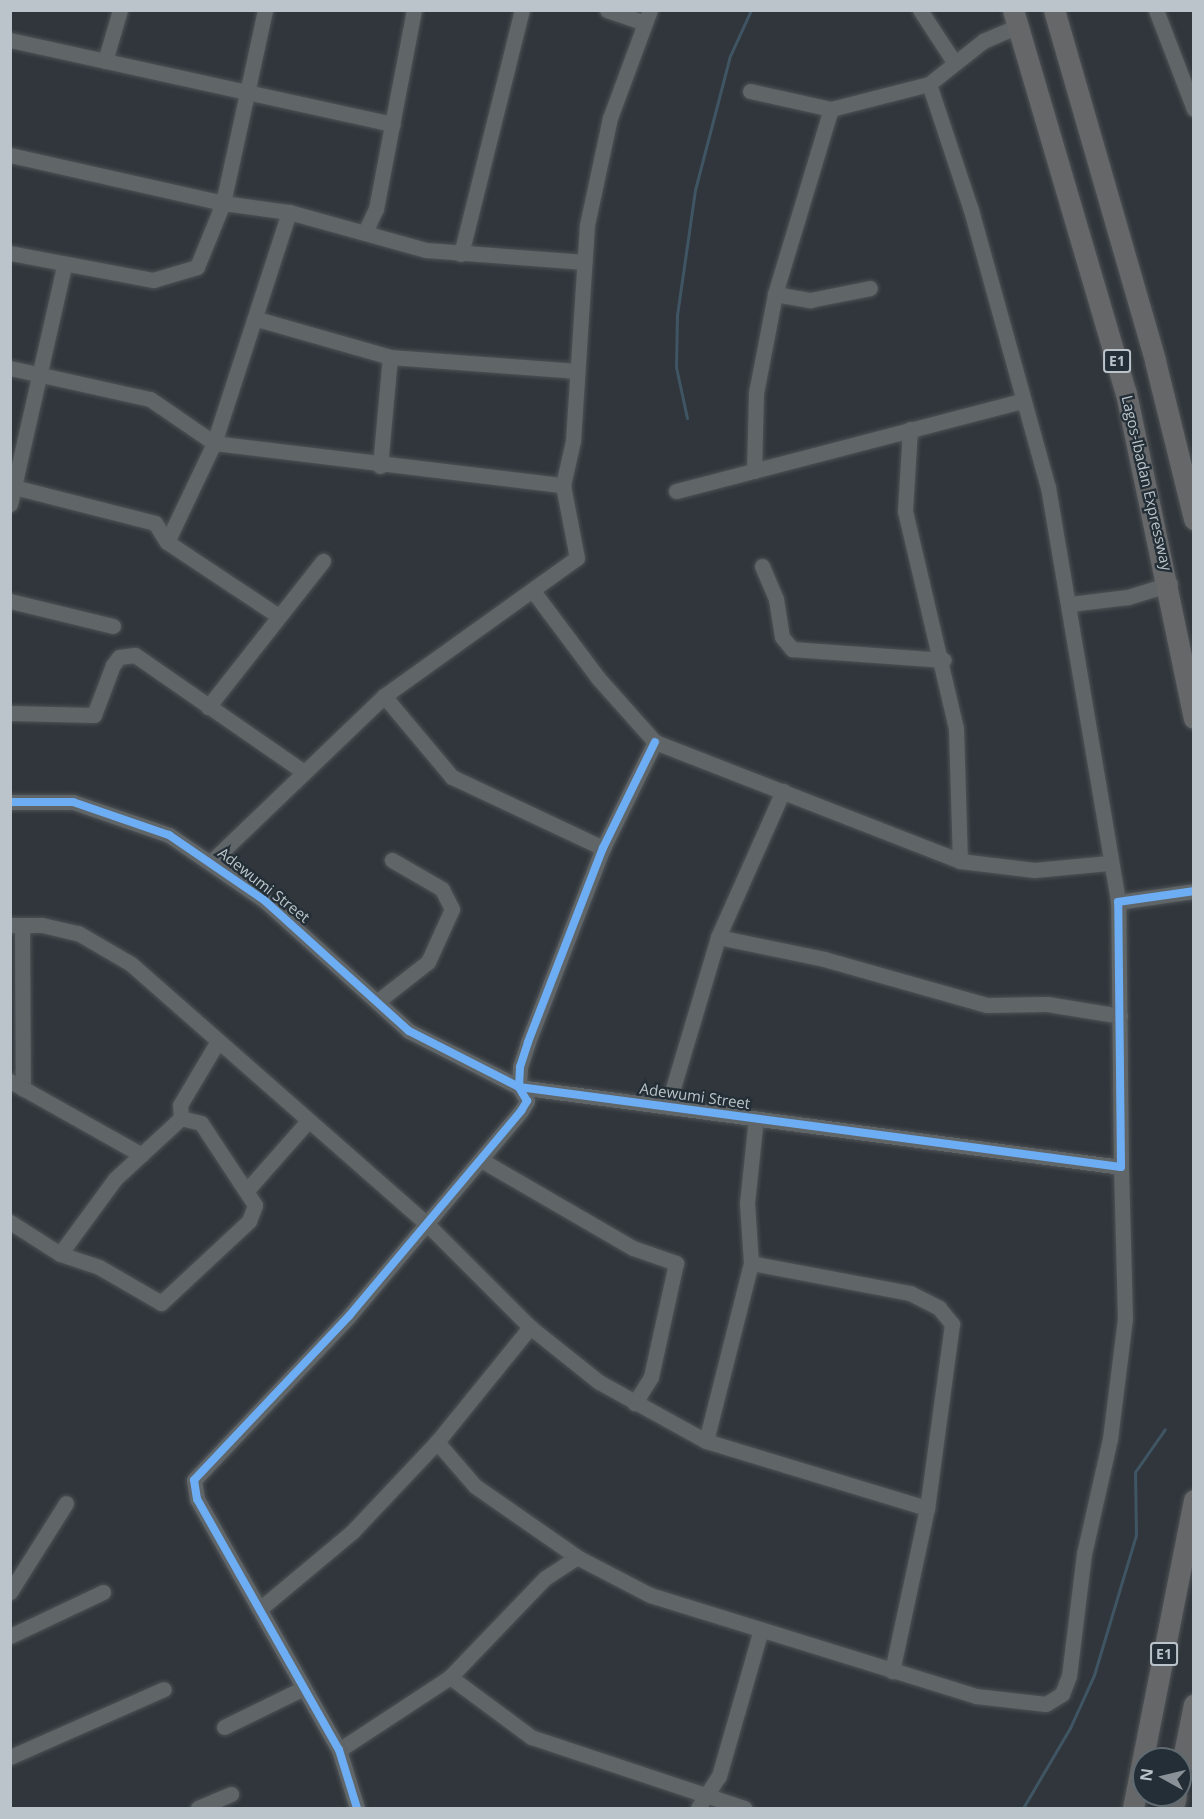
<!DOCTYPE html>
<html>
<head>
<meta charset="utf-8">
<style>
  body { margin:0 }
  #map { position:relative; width:1204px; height:1819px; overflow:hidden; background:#30363b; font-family:"Open Sans",sans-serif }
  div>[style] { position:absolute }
  .stream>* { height:3px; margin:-1.5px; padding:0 1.5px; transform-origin:1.5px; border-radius:1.5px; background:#405563 }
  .roads { filter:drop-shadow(0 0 2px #4e5256) drop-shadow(0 0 2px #4e5256) }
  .minor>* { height:15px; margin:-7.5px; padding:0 7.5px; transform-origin:7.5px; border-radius:7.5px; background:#606568 }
  .highway>* { height:21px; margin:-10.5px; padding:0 10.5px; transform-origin:10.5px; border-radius:10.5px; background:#656769 }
  .cycleway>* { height:8px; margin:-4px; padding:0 4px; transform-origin:4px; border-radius:4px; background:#6dadf4 }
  span { translate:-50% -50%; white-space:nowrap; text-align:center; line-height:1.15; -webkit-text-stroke:4.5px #232e36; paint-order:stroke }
  .shield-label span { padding:2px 4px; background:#232e36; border:2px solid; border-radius:4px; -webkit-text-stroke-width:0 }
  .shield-label { font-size:14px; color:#bbc4ca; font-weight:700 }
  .street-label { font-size:15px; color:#bbc4ca }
  .frame { position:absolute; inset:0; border:12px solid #bbc4ca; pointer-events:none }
  .north { position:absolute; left:1132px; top:1747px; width:60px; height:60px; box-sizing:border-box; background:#232e36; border:2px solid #606a71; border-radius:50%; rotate:278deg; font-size:16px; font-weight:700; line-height:24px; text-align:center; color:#bbc4ca }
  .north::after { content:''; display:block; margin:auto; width:21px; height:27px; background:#8a9298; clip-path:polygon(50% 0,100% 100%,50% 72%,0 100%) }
</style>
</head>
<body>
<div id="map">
  <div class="stream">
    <div style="left:687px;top:418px;width:52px;rotate:-102.2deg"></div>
    <div style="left:676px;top:367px;width:52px;rotate:-88.9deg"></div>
    <div style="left:677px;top:315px;width:126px;rotate:-81.8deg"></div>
    <div style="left:695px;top:190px;width:138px;rotate:-75.4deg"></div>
    <div style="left:730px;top:56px;width:51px;rotate:-65.5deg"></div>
    <div style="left:1023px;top:1808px;width:93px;rotate:-59.6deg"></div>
    <div style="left:1070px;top:1728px;width:58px;rotate:-65.6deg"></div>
    <div style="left:1094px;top:1675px;width:146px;rotate:-73.3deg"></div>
    <div style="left:1136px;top:1535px;width:63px;rotate:-90.9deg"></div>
    <div style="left:1135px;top:1472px;width:52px;rotate:-55.1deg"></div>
  </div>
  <div class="roads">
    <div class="minor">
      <div style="left:607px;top:10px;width:40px;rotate:18.9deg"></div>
      <div style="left:920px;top:10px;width:62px;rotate:56.8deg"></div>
      <div style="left:1156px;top:10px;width:106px;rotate:69deg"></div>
      <div style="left:10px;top:40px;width:392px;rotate:12.4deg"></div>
      <div style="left:105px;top:61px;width:53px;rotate:-73.6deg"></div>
      <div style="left:929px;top:84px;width:133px;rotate:71.6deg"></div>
      <div style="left:971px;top:210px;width:288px;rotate:74.5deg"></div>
      <div style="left:1048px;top:487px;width:421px;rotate:80.4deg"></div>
      <div style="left:750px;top:91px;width:83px;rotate:12.5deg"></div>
      <div style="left:831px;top:109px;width:101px;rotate:-14.3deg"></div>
      <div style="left:929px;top:84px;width:69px;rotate:-38.5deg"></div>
      <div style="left:983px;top:41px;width:38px;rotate:-23deg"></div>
      <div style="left:10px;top:155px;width:218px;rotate:12.7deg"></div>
      <div style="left:223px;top:203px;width:67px;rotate:7.8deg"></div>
      <div style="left:289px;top:212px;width:142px;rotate:15.5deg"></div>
      <div style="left:426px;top:250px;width:159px;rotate:4.3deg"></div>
      <div style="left:366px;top:230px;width:23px;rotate:-65deg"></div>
      <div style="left:376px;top:209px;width:203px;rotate:-79.2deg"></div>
      <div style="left:10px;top:253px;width:146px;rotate:10.7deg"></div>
      <div style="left:153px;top:280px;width:46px;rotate:-16.5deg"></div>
      <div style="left:197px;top:267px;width:69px;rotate:-67.9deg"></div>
      <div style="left:223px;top:203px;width:198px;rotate:-77.7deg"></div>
      <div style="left:461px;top:254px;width:252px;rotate:-76deg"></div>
      <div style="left:775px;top:294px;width:36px;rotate:10deg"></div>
      <div style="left:810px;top:300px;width:61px;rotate:-11.3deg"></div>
      <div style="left:257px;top:319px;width:138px;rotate:15.9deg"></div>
      <div style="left:390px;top:357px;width:188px;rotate:4.3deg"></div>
      <div style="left:10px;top:368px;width:143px;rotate:12.5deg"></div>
      <div style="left:150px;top:399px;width:78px;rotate:34.5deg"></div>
      <div style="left:214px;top:443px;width:352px;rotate:6.9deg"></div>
      <div style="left:910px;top:429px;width:82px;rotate:93.5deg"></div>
      <div style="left:905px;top:511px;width:223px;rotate:76.8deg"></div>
      <div style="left:956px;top:728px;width:133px;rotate:88.3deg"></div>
      <div style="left:380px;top:466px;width:109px;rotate:-84.8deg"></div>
      <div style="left:754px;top:471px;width:78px;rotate:-88.5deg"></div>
      <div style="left:756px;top:393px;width:101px;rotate:-79.1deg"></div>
      <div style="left:775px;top:294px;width:193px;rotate:-73.2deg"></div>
      <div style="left:10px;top:486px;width:150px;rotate:14.3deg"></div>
      <div style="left:155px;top:523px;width:22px;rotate:58deg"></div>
      <div style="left:167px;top:542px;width:132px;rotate:33.6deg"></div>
      <div style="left:676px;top:491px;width:357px;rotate:-14.6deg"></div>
      <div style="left:10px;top:504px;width:244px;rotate:-77.2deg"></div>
      <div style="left:167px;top:542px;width:110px;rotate:-64.6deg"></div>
      <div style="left:214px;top:443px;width:243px;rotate:-72deg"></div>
      <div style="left:762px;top:566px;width:36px;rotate:67deg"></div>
      <div style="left:776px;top:599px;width:38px;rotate:81deg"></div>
      <div style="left:782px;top:637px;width:16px;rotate:50deg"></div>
      <div style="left:792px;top:649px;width:152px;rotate:4.1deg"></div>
      <div style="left:533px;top:591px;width:109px;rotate:53.2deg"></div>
      <div style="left:598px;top:678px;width:86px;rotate:48.3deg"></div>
      <div style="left:655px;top:742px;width:327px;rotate:21.3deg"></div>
      <div style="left:960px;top:861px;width:75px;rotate:6.9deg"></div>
      <div style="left:1034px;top:870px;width:75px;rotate:-5.3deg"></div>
      <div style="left:10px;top:601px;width:106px;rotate:13.6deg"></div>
      <div style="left:1070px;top:604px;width:58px;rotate:-6.9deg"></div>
      <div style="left:1128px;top:597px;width:44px;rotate:-17.2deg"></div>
      <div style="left:384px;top:696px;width:106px;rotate:50deg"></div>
      <div style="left:452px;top:777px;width:167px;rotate:25.2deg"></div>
      <div style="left:208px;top:707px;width:186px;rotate:-51.8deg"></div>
      <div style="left:10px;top:713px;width:84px;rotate:1.4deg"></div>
      <div style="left:94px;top:715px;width:53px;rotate:-69.2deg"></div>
      <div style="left:113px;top:665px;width:10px;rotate:-53deg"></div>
      <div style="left:119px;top:657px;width:16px;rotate:-7deg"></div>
      <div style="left:135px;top:655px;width:206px;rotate:34.7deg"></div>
      <div style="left:10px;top:802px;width:63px"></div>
      <div style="left:73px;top:802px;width:102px;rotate:19deg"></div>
      <div style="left:169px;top:835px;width:115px;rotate:34.4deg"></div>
      <div style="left:264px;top:900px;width:195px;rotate:42.1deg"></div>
      <div style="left:409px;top:1031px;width:123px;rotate:27deg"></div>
      <div style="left:519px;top:1087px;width:607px;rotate:7.57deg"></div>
      <div style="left:1121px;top:1167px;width:265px;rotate:-90.6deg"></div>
      <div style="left:1118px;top:902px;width:77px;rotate:-8.2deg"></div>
      <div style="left:213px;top:860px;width:237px;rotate:-43.8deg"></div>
      <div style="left:384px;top:696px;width:237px;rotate:-35.6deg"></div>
      <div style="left:577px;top:558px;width:74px;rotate:-100.9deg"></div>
      <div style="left:563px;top:485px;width:45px;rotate:-77.2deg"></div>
      <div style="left:573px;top:441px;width:216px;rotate:-86.3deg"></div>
      <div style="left:587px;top:225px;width:109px;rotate:-77.9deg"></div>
      <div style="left:610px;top:118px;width:115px;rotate:-69.7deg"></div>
      <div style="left:10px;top:925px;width:32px"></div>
      <div style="left:42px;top:925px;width:37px;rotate:13deg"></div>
      <div style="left:78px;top:933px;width:61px;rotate:30.3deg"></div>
      <div style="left:131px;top:964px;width:394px;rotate:41.3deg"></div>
      <div style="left:427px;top:1224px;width:146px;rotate:45deg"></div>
      <div style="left:530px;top:1327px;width:88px;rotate:38.6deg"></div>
      <div style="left:599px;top:1382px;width:122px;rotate:28.9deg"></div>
      <div style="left:706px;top:1441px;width:231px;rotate:16.9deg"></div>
      <div style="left:22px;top:925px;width:164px;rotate:89.7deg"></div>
      <div style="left:718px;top:937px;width:108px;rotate:11.7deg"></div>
      <div style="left:824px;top:959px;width:169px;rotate:15.8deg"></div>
      <div style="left:987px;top:1005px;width:60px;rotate:-1deg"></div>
      <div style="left:1047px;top:1004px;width:74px;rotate:9.3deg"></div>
      <div style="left:378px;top:1001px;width:63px;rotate:-38deg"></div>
      <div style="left:428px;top:962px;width:58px;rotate:-65.6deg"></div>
      <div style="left:452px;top:909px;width:22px;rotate:-117deg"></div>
      <div style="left:442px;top:889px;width:58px;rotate:-149.9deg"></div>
      <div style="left:10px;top:1081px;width:151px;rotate:29.3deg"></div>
      <div style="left:668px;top:1105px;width:175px;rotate:-73.4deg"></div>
      <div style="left:718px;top:937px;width:160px;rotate:-66deg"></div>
      <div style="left:181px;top:1118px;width:13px;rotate:-94deg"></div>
      <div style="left:180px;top:1105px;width:74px;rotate:-59.3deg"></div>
      <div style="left:481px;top:1160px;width:176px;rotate:30.1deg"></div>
      <div style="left:633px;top:1248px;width:46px;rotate:19.2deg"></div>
      <div style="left:676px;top:1263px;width:117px;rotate:102.4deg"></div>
      <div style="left:651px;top:1377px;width:31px;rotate:122deg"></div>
      <div style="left:248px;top:1189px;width:91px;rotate:-48.6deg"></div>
      <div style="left:10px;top:1222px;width:59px;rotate:32.6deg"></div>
      <div style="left:60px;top:1254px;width:41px;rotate:18.4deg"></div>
      <div style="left:99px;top:1267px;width:72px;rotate:30.1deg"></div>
      <div style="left:161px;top:1303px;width:120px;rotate:-43deg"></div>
      <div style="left:249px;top:1221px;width:17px;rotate:-69deg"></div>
      <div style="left:255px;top:1205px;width:98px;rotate:-123.4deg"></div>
      <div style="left:201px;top:1123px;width:21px;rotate:-166deg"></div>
      <div style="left:181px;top:1118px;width:90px;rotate:137.3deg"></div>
      <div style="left:115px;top:1179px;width:93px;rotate:126.3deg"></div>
      <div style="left:751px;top:1263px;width:162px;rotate:10.7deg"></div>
      <div style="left:910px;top:1293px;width:33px;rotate:27deg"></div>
      <div style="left:939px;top:1308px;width:21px;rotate:51deg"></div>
      <div style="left:952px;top:1324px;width:186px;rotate:97.7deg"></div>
      <div style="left:927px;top:1508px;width:167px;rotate:102.1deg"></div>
      <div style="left:706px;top:1441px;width:184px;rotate:-75.8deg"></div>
      <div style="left:751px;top:1263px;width:60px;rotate:-93.8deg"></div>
      <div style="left:747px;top:1203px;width:85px;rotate:-84deg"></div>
      <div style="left:437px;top:1442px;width:58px;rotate:49.2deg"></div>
      <div style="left:475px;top:1486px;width:124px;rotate:34.8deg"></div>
      <div style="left:577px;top:1557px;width:82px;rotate:27.5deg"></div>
      <div style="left:650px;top:1595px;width:341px;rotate:17.2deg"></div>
      <div style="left:976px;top:1696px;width:70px;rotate:6.5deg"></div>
      <div style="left:1046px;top:1704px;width:19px;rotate:-32deg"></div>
      <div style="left:1062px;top:1694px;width:19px;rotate:-69deg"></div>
      <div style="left:1069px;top:1676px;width:123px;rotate:-83deg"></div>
      <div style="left:1084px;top:1554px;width:118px;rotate:-77.3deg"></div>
      <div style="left:1110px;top:1439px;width:121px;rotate:-82.9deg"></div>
      <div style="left:1125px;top:1319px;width:152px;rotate:-91.5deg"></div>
      <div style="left:10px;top:1592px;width:105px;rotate:-57.8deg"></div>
      <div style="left:261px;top:1608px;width:120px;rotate:-39.9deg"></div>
      <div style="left:353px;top:1531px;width:122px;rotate:-46.7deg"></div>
      <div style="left:437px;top:1442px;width:148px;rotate:-51deg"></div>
      <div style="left:10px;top:1636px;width:103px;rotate:-25.3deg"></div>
      <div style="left:450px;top:1677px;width:101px;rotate:36.5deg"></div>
      <div style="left:531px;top:1737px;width:225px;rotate:18.4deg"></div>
      <div style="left:224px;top:1727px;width:87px;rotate:-26deg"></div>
      <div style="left:339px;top:1750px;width:133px;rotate:-33.3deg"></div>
      <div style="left:450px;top:1677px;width:137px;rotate:-46.2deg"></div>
      <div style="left:545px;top:1578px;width:38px;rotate:-33deg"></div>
      <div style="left:10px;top:1757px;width:168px;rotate:-23.8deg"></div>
      <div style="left:198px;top:1808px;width:36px;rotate:-23deg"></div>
      <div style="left:357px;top:1808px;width:61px;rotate:-107.2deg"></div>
      <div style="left:339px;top:1750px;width:288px;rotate:-119.5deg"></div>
      <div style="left:197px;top:1499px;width:19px;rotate:-99deg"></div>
      <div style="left:194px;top:1480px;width:226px;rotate:-46.6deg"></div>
      <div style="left:349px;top:1316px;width:268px;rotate:-50deg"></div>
      <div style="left:521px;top:1111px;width:12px;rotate:-59deg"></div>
      <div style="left:527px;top:1101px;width:16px;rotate:-120deg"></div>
      <div style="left:519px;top:1087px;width:20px;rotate:-87deg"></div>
      <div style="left:520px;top:1067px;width:26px;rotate:-72deg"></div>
      <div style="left:528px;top:1042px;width:208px;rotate:-68.9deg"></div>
      <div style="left:603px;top:848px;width:118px;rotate:-63.9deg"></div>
      <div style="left:698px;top:1808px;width:38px;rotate:-57deg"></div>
      <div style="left:719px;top:1776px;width:152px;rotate:-74deg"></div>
    </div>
    <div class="highway">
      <div style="left:1013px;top:10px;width:399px;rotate:73.6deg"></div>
      <div style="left:1126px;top:393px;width:332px;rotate:78.2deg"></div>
      <div style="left:1054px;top:10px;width:365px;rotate:73.9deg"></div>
      <div style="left:1155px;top:361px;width:163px;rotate:76.1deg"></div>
      <div style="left:1180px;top:1773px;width:70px;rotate:-78.5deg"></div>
      <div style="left:1133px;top:1808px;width:314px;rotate:-78.8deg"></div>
      <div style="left:1173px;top:1808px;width:13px;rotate:-77deg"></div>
    </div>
  </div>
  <div class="cycleway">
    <div style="left:10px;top:802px;width:63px"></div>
    <div style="left:73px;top:802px;width:102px;rotate:19deg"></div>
    <div style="left:169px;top:835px;width:115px;rotate:34.4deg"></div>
    <div style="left:264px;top:900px;width:195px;rotate:42.1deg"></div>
    <div style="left:409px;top:1031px;width:123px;rotate:27deg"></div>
    <div style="left:519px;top:1087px;width:607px;rotate:7.57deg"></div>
    <div style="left:1121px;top:1167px;width:265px;rotate:-90.6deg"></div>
    <div style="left:1118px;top:902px;width:77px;rotate:-8.2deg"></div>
    <div style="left:357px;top:1808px;width:61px;rotate:-107.2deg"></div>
    <div style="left:339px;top:1750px;width:288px;rotate:-119.5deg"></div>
    <div style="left:197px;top:1499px;width:19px;rotate:-99deg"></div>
    <div style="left:194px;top:1480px;width:226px;rotate:-46.6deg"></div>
    <div style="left:349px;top:1316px;width:268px;rotate:-50deg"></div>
    <div style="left:521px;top:1111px;width:12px;rotate:-59deg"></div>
    <div style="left:527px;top:1101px;width:16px;rotate:-120deg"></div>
    <div style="left:519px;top:1087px;width:20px;rotate:-87deg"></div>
    <div style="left:520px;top:1067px;width:26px;rotate:-72deg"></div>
    <div style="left:528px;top:1042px;width:208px;rotate:-68.9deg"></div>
    <div style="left:603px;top:848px;width:118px;rotate:-63.9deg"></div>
  </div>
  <div class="shield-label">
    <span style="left:1117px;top:361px">E1</span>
    <span style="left:1164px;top:1654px">E1</span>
  </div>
  <div class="street-label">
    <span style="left:1147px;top:483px;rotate:77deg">Lagos-Ibadan Expressway</span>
    <span style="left:264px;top:885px;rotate:38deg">Adewumi Street</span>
    <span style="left:695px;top:1096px;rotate:8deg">Adewumi Street</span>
  </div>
  <div class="frame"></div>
  <div class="north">N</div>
</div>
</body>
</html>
